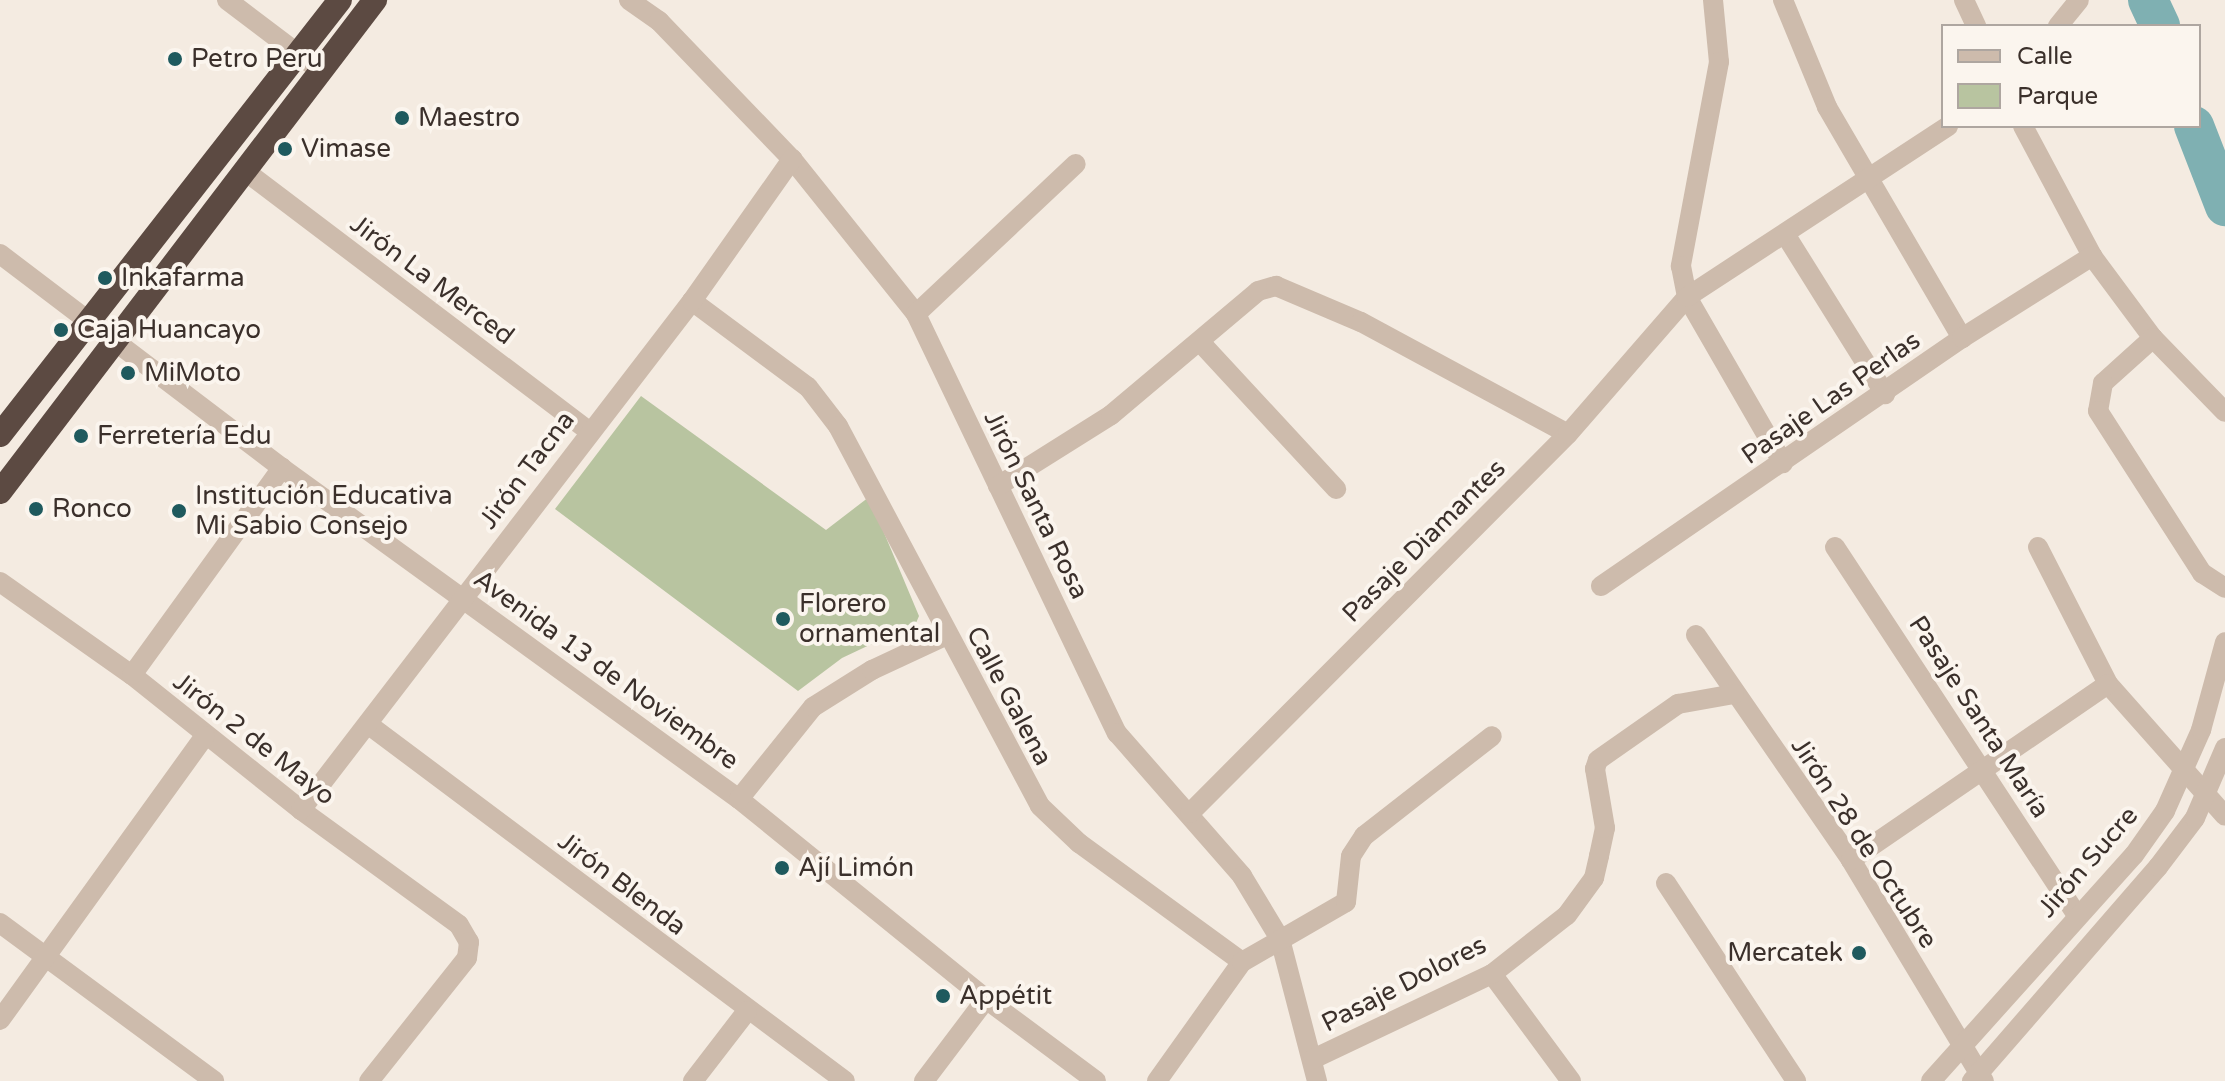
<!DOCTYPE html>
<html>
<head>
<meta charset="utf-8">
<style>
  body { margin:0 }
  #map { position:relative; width:2225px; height:1081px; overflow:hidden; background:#f4ebe1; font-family:"Varela Round",sans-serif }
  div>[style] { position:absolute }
  .green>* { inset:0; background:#b8c4a0 }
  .river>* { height:40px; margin:-20px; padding:0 20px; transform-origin:20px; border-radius:20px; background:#7fb0b2 }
  .minor>* { height:20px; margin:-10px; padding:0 10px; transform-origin:10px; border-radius:10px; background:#cdbbac }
  .highway>* { height:24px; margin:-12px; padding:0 12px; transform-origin:12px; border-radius:12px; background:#5c4a42 }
  .dots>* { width:22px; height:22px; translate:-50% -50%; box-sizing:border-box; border:4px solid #fbf5ee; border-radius:50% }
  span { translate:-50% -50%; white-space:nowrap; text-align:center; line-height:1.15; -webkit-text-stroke:8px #fbf5ee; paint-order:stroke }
  .poi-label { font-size:26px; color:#3b302b }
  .left { translate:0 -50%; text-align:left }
  .right { translate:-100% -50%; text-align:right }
  .street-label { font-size:26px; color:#3b302b }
  .legend { position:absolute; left:1941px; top:24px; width:260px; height:104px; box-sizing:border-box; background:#fbf5ee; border:2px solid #aea6a0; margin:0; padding:10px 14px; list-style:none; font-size:24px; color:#3b302b }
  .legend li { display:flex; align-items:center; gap:16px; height:40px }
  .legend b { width:40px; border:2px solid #aea6a0 }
</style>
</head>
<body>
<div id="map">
  <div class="green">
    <div style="clip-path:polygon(641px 396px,826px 530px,869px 497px,919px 616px,916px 623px,842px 658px,798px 691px,555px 509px)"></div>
  </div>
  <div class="river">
    <div style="left:2148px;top:0;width:29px;rotate:65deg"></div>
    <div style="left:2194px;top:126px;width:86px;rotate:68.8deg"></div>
  </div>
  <div class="minor">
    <div style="left:227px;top:0;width:118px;rotate:37.1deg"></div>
    <div style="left:629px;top:0;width:37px;rotate:35deg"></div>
    <div style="left:659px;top:21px;width:192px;rotate:46.1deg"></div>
    <div style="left:792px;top:159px;width:198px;rotate:51.3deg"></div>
    <div style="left:916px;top:314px;width:465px;rotate:64.4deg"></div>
    <div style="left:1117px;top:733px;width:190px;rotate:48.8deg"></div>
    <div style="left:1242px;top:876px;width:74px;rotate:58.9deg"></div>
    <div style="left:1280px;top:939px;width:147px;rotate:75.4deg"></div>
    <div style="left:1713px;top:0;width:62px;rotate:84.5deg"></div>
    <div style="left:1719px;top:62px;width:208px;rotate:100.6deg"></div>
    <div style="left:1681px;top:266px;width:32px;rotate:79deg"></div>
    <div style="left:1687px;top:297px;width:192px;rotate:60deg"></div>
    <div style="left:1783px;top:0;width:116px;rotate:67.6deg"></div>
    <div style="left:1827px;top:107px;width:268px;rotate:59.7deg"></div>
    <div style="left:1964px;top:0;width:29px;rotate:65deg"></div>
    <div style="left:2058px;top:26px;width:33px;rotate:-51deg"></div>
    <div style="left:2023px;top:126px;width:147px;rotate:62deg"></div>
    <div style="left:2092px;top:256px;width:102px;rotate:53.4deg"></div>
    <div style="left:2153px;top:338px;width:103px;rotate:45.8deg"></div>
    <div style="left:245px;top:171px;width:430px;rotate:37.1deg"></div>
    <div style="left:1785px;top:234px;width:189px;rotate:58deg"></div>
    <div style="left:0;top:254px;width:354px;rotate:37.2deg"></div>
    <div style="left:282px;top:468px;width:564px;rotate:35.92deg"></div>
    <div style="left:739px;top:799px;width:318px;rotate:39deg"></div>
    <div style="left:986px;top:999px;width:137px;rotate:36.7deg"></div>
    <div style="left:692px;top:301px;width:144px;rotate:36.6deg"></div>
    <div style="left:808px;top:387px;width:49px;rotate:52.4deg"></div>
    <div style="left:838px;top:426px;width:430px;rotate:62deg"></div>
    <div style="left:1040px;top:806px;width:54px;rotate:43.5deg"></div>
    <div style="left:1079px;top:843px;width:202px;rotate:36.1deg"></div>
    <div style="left:916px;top:314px;width:219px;rotate:-43.2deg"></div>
    <div style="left:2153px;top:338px;width:67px;rotate:138deg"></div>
    <div style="left:2103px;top:383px;width:28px;rotate:100deg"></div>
    <div style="left:2098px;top:411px;width:193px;rotate:57.3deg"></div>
    <div style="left:2202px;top:573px;width:27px;rotate:33deg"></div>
    <div style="left:1201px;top:343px;width:199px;rotate:47.2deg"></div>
    <div style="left:998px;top:486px;width:133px;rotate:-32.1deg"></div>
    <div style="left:1111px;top:415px;width:192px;rotate:-40.1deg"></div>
    <div style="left:1258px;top:291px;width:19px;rotate:-16deg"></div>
    <div style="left:1276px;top:286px;width:92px;rotate:23deg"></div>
    <div style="left:1361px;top:322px;width:235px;rotate:28.4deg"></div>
    <div style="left:1835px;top:547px;width:441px;rotate:56.7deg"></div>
    <div style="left:2038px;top:547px;width:154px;rotate:62.9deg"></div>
    <div style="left:2108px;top:684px;width:176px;rotate:48.4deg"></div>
    <div style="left:0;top:582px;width:161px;rotate:35.2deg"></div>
    <div style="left:132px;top:675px;width:216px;rotate:38.6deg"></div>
    <div style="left:301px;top:810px;width:195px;rotate:36deg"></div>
    <div style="left:459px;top:925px;width:20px;rotate:60deg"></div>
    <div style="left:469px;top:942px;width:16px;rotate:97deg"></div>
    <div style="left:467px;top:958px;width:157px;rotate:128.5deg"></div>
    <div style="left:1601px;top:586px;width:438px;rotate:-34.5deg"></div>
    <div style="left:1962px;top:338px;width:154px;rotate:-32.2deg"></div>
    <div style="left:1696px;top:635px;width:273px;rotate:55.4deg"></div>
    <div style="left:1851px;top:860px;width:258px;rotate:59deg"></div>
    <div style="left:132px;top:675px;width:256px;rotate:-54.1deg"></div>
    <div style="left:369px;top:725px;width:594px;rotate:36.79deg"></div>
    <div style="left:739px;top:799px;width:118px;rotate:-51.2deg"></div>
    <div style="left:813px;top:707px;width:70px;rotate:-32.1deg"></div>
    <div style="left:872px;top:670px;width:83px;rotate:-25deg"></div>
    <div style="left:301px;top:810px;width:642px;rotate:-52.47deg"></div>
    <div style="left:692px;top:301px;width:174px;rotate:-54.8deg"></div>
    <div style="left:1190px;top:813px;width:535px;rotate:-45.08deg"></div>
    <div style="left:1568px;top:434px;width:181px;rotate:-49deg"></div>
    <div style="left:1687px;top:297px;width:312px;rotate:-33.2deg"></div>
    <div style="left:1851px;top:860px;width:311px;rotate:-34.4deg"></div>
    <div style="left:1666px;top:883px;width:237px;rotate:56.7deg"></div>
    <div style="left:0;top:923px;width:266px;rotate:36.4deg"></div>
    <div style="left:1492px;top:974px;width:133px;rotate:53.6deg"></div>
    <div style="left:0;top:1020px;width:350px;rotate:-54.2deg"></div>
    <div style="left:1313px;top:1059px;width:198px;rotate:-25.4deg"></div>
    <div style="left:1492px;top:974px;width:95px;rotate:-38.2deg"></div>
    <div style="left:1567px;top:915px;width:46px;rotate:-53.9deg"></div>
    <div style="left:1594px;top:878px;width:23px;rotate:-77deg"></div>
    <div style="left:1599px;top:856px;width:29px;rotate:-78deg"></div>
    <div style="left:1605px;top:828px;width:60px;rotate:-99.6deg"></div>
    <div style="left:1595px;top:769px;width:9px;rotate:-72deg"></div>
    <div style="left:1598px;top:760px;width:98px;rotate:-35deg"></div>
    <div style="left:1678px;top:704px;width:57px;rotate:-10.1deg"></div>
    <div style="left:693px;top:1081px;width:88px;rotate:-52.4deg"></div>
    <div style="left:924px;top:1081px;width:103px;rotate:-52.9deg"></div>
    <div style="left:1157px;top:1081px;width:146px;rotate:-54.5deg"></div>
    <div style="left:1242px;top:962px;width:120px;rotate:-30deg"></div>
    <div style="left:1346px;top:902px;width:46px;rotate:-83.8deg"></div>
    <div style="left:1351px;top:856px;width:24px;rotate:-57deg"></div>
    <div style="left:1364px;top:836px;width:162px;rotate:-38deg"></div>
    <div style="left:1931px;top:1081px;width:304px;rotate:-48.1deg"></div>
    <div style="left:2134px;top:855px;width:54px;rotate:-54.8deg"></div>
    <div style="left:2165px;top:811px;width:89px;rotate:-66deg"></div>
    <div style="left:2201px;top:730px;width:91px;rotate:-74.7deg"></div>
    <div style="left:1972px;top:1081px;width:284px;rotate:-49deg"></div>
    <div style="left:2158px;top:867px;width:61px;rotate:-52.9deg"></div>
    <div style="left:2195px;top:818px;width:76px;rotate:-66.8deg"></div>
  </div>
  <div class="highway">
    <div style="left:0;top:435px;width:552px;rotate:-51.99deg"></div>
    <div style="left:0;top:492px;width:619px;rotate:-52.69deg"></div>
  </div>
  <div class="dots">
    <div style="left:175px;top:59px;background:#1f5a5e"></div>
    <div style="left:402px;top:118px;background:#1f5a5e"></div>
    <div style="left:285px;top:149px;background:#1f5a5e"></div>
    <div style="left:105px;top:278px;background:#1f5a5e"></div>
    <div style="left:61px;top:330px;background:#1f5a5e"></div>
    <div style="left:128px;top:373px;background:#1f5a5e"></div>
    <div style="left:81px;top:436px;background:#1f5a5e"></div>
    <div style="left:36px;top:509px;background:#1f5a5e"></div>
    <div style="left:179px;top:511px;background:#1f5a5e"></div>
    <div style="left:783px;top:619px;background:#1f5a5e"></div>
    <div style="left:782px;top:868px;background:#1f5a5e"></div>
    <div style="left:1859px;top:953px;background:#1f5a5e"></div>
    <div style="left:943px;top:996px;background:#1f5a5e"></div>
  </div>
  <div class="poi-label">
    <span class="left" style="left:191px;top:59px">Petro Peru</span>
    <span class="left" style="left:418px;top:118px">Maestro</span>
    <span class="left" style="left:301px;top:149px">Vimase</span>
    <span class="left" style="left:121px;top:278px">Inkafarma</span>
    <span class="left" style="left:77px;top:330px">Caja Huancayo</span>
    <span class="left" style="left:144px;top:373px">MiMoto</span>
    <span class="left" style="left:97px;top:436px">Ferretería Edu</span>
    <span class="left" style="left:195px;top:511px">Institución Educativa<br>Mi Sabio Consejo</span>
    <span class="left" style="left:52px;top:509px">Ronco</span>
    <span class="left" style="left:799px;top:619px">Florero<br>ornamental</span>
    <span class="left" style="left:798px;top:868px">Ají Limón</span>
    <span class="right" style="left:1843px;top:953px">Mercatek</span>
    <span class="left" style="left:959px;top:996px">Appétit</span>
  </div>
  <div class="street-label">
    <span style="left:432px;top:280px;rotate:37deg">Jirón La Merced</span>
    <span style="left:1831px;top:398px;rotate:-35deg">Pasaje Las Perlas</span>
    <span style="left:527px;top:470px;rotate:-53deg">Jirón Tacna</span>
    <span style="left:1036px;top:505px;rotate:64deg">Jirón Santa Rosa</span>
    <span style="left:1424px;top:541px;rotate:-45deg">Pasaje Diamantes</span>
    <span style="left:606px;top:670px;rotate:36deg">Avenida 13 de Noviembre</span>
    <span style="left:1009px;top:696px;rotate:62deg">Calle Galena</span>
    <span style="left:1979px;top:717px;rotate:57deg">Pasaje Santa María</span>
    <span style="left:254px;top:739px;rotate:38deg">Jirón 2 de Mayo</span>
    <span style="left:1864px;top:843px;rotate:57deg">Jirón 28 de Octubre</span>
    <span style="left:2088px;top:862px;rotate:-49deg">Jirón Sucre</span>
    <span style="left:622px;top:884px;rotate:37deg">Jirón Blenda</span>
    <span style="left:1404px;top:984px;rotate:-27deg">Pasaje Dolores</span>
  </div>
  <ul class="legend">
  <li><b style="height:10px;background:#cdbbac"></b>Calle</li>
  <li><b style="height:22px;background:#b8c4a0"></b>Parque</li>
  </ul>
</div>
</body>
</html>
